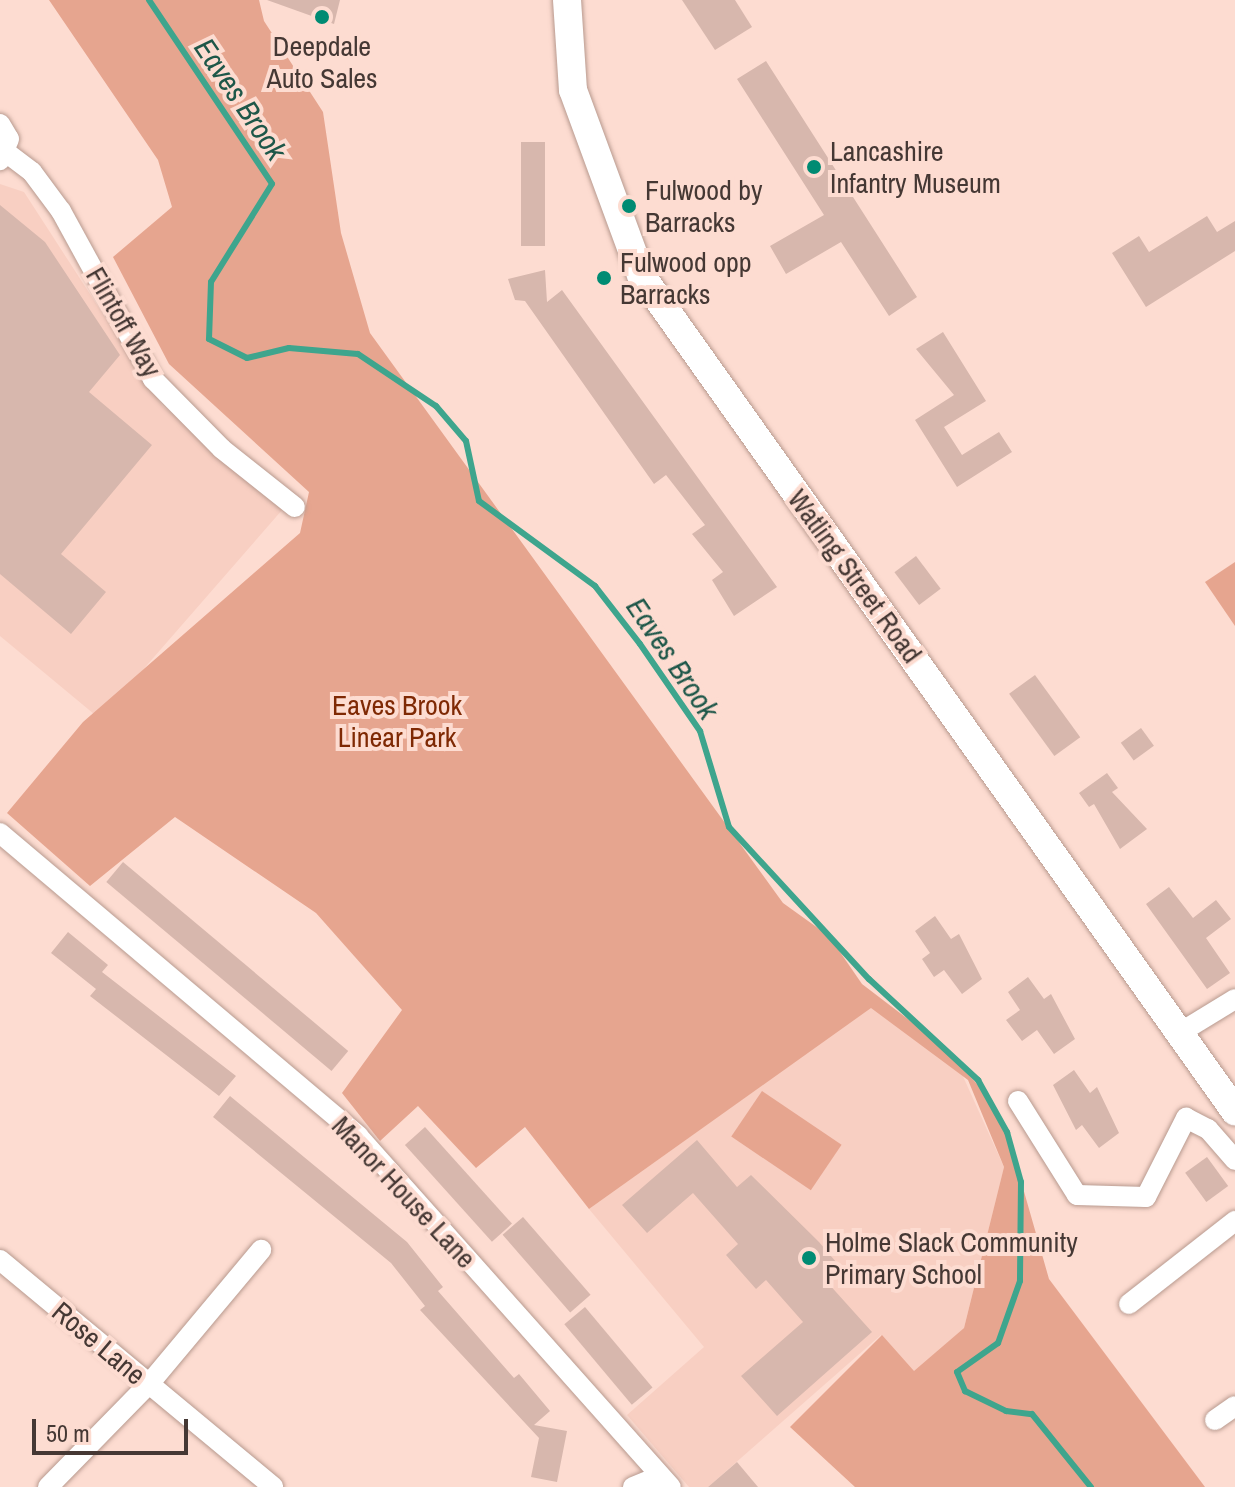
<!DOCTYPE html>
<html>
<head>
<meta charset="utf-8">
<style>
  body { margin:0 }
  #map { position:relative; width:1235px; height:1487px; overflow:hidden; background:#fddcd1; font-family:"Archivo Narrow",sans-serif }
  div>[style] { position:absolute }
  .built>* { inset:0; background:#f8cfc2 }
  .green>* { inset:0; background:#e6a58f; transform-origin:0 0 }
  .stream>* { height:6px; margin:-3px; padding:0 3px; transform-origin:3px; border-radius:3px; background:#3ea58d }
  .building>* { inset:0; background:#d7b7ad; transform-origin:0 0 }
  .roads { filter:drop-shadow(0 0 2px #b89a8f) drop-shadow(0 0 2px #b89a8f) }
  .minor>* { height:20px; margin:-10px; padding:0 10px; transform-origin:10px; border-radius:10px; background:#fff }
  .secondary>* { height:28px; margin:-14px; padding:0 14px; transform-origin:14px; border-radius:14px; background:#fff }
  .dots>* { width:22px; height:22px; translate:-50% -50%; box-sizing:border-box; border:4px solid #fddcd1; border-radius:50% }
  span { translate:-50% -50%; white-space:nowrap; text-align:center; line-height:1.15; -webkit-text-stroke:8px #fddcd1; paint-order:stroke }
  .poi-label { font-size:28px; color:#453834 }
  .left { translate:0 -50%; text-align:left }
  .street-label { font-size:28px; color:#453834 }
  .park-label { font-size:28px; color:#7f2904 }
  .water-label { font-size:30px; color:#1e5749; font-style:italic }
  .scale { position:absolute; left:32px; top:1419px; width:156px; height:36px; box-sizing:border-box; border:4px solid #453834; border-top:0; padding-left:10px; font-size:24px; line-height:28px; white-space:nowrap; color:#453834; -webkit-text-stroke:6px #fddcd1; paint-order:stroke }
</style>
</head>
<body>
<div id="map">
  <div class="built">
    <div style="clip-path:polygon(0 184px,24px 192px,163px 407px,296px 494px,100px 719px,0 636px)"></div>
    <div style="clip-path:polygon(871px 1007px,961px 1072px,1004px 1167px,964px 1328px,914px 1372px,881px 1335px,708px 1487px,689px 1487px,627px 1415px,704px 1347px,589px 1209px)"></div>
  </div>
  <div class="green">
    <div style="clip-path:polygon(49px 0,259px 0,264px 21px,323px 112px,341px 233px,370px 333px,783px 903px,829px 936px,862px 984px,934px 1039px,981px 1088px,1007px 1132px,1049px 1279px,1205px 1487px,855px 1487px,790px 1427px,882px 1335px,914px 1371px,964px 1328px,1004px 1167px,968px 1080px,871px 1008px,589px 1209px,525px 1127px,476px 1168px,418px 1106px,380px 1141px,342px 1093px,402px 1010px,316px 913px,175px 817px,90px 886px,7px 813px,83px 722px,300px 533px,309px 492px,169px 364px,113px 257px,172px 207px,158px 160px)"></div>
    <div style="clip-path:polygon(1235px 562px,1235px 626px,1205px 582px)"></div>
    <div style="left:762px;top:1091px;width:96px;height:55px;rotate:34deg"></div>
  </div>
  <div class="stream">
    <div style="left:149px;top:0;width:221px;rotate:56.2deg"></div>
    <div style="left:272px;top:184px;width:115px;rotate:121.9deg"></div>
    <div style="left:211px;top:282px;width:57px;rotate:92deg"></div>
    <div style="left:209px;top:339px;width:42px;rotate:26.6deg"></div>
    <div style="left:247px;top:358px;width:43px;rotate:-13.4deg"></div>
    <div style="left:289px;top:348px;width:69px;rotate:5deg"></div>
    <div style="left:358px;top:354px;width:94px;rotate:33.7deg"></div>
    <div style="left:436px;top:406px;width:46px;rotate:49.4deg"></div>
    <div style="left:466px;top:441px;width:61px;rotate:77.8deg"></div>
    <div style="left:479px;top:501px;width:144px;rotate:36.2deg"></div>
    <div style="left:595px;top:586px;width:73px;rotate:52.2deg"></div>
    <div style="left:640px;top:644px;width:106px;rotate:55.4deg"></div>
    <div style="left:700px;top:731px;width:100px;rotate:73.2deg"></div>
    <div style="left:729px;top:827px;width:207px;rotate:47.4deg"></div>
    <div style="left:869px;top:979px;width:149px;rotate:42.8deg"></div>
    <div style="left:978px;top:1080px;width:60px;rotate:60.9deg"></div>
    <div style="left:1007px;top:1132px;width:52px;rotate:74.4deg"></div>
    <div style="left:1021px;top:1182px;width:99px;rotate:90.6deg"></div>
    <div style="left:1020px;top:1281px;width:66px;rotate:109.5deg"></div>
    <div style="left:998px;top:1343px;width:50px;rotate:144.7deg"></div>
    <div style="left:957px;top:1372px;width:21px;rotate:67deg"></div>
    <div style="left:965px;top:1391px;width:46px;rotate:26deg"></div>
    <div style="left:1006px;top:1411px;width:26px;rotate:7deg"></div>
    <div style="left:1032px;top:1414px;width:94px;rotate:51.1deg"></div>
  </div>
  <div class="building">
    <div style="clip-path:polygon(267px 0,340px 0,334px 24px)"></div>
    <div style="clip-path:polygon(682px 0,735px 0,752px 27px,715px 50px)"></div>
    <div style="clip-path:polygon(766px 61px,917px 297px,889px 316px,841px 242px,786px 274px,770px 246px,824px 215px,737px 79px)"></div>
    <div style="left:521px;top:142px;width:24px;height:104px"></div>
    <div style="clip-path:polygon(0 205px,45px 242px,120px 355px,89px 392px,152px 445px,61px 554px,106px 592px,71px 634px,0 574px)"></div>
    <div style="clip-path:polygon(1207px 216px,1217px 232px,1235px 221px,1235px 251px,1146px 307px,1112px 253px,1139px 236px,1149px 252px)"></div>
    <div style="clip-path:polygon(545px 270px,547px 302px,562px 290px,777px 587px,734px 616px,712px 580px,723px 572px,692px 534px,705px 525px,666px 475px,654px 484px,525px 301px,515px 300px,508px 279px)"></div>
    <div style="clip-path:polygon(943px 332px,986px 401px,944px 427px,962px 455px,999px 432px,1012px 452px,957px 487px,915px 420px,954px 395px,916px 349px)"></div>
    <div style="left:916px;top:556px;width:41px;height:27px;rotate:53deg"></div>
    <div style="left:1035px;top:675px;width:77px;height:32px;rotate:54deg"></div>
    <div style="left:1141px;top:728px;width:22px;height:25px;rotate:54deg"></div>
    <div style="clip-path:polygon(1107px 773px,1118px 788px,1112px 792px,1147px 829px,1120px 849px,1094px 804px,1089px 807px,1079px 793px)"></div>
    <div style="left:123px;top:862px;width:294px;height:26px;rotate:40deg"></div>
    <div style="clip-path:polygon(1169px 887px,1193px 918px,1216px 900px,1231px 919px,1206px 938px,1230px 973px,1207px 989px,1146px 904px)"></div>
    <div style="clip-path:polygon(935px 916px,951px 939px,959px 934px,982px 979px,962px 994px,944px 970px,934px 977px,922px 959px,930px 953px,915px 931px)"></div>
    <div style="clip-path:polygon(68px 932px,108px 965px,102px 972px,236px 1076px,219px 1096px,90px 996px,96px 989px,51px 953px)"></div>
    <div style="clip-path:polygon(1028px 977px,1044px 999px,1051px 994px,1075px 1039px,1054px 1054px,1037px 1030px,1022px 1041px,1006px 1020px,1020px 1010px,1008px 992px)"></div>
    <div style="clip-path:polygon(1074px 1070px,1090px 1093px,1097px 1087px,1119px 1133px,1099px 1148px,1082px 1125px,1076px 1130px,1053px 1085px)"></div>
    <div style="clip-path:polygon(230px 1096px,407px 1242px,443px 1287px,438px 1291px,514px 1378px,519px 1374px,550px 1411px,534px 1425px,567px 1431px,557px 1482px,531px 1477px,539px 1438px,420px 1310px,425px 1306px,391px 1263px,213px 1117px)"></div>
    <div style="left:425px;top:1127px;width:130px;height:27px;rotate:48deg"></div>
    <div style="clip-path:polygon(697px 1140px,737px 1187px,751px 1175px,819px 1242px,842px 1269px,827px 1282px,872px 1332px,777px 1416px,741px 1376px,803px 1322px,766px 1280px,756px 1289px,726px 1255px,738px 1244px,693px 1193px,647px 1233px,622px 1205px)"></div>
    <div style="left:1207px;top:1157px;width:36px;height:27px;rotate:54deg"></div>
    <div style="left:523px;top:1217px;width:103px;height:27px;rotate:49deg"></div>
    <div style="left:585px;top:1307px;width:105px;height:27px;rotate:50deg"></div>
    <div style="clip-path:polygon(737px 1462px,758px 1487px,708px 1487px)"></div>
  </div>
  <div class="roads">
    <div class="minor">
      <div style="left:0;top:124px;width:17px;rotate:59deg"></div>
      <div style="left:9px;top:139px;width:23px;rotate:113deg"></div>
      <div style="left:7px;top:153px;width:31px;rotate:37deg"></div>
      <div style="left:32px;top:172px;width:49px;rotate:53.4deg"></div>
      <div style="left:61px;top:211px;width:192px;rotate:61.3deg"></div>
      <div style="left:153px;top:379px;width:98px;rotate:45.4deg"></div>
      <div style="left:222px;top:449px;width:93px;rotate:38.5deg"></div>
      <div style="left:0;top:833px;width:469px;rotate:40.2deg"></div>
      <div style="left:358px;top:1136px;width:470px;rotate:48.3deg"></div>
      <div style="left:1181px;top:1032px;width:63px;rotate:-31.4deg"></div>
      <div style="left:1018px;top:1101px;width:111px;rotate:57.9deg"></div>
      <div style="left:1077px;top:1195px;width:69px;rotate:1.7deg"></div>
      <div style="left:1146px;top:1197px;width:89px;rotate:-63.1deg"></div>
      <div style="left:1186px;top:1118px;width:25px;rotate:27deg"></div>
      <div style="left:1208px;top:1129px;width:41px;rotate:48.9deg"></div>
      <div style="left:0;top:1260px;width:355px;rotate:39.7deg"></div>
      <div style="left:1129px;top:1304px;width:135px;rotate:-38.1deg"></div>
      <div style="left:1215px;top:1420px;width:24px;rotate:-35deg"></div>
      <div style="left:48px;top:1487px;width:144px;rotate:-45.6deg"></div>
      <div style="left:149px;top:1384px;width:175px;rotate:-50.1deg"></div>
      <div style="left:633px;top:1487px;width:29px;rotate:-22deg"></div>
    </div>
    <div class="secondary">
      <div style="left:567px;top:0;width:90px;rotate:86.2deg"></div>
      <div style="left:573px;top:90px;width:197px;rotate:69.8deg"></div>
      <div style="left:641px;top:275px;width:1026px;rotate:54.61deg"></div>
    </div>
  </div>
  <div class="dots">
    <div style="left:322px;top:17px;background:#008b73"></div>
    <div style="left:814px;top:167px;background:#008b73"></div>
    <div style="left:629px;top:206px;background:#008b73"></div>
    <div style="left:604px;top:278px;background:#008b73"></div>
    <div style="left:809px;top:1258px;background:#008b73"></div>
  </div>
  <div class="poi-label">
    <span style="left:322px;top:62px">Deepdale<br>Auto Sales</span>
    <span class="left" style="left:830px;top:167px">Lancashire<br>Infantry Museum</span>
    <span class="left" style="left:645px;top:206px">Fulwood by<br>Barracks</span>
    <span class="left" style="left:620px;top:278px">Fulwood opp<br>Barracks</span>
    <span class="left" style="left:825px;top:1258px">Holme Slack Community<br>Primary School</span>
  </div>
  <div class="street-label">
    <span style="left:124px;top:322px;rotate:60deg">Flintoff Way</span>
    <span style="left:855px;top:576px;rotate:54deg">Watling Street Road</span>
    <span style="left:404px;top:1192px;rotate:47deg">Manor House Lane</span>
    <span style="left:99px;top:1343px;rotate:40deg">Rose Lane</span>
  </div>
  <div class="park-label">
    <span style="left:397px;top:721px">Eaves Brook<br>Linear Park</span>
  </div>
  <div class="water-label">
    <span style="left:241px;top:99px;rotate:56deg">Eaves Brook</span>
    <span style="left:673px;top:658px;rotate:56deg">Eaves Brook</span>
  </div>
  <div class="scale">50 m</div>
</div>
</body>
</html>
